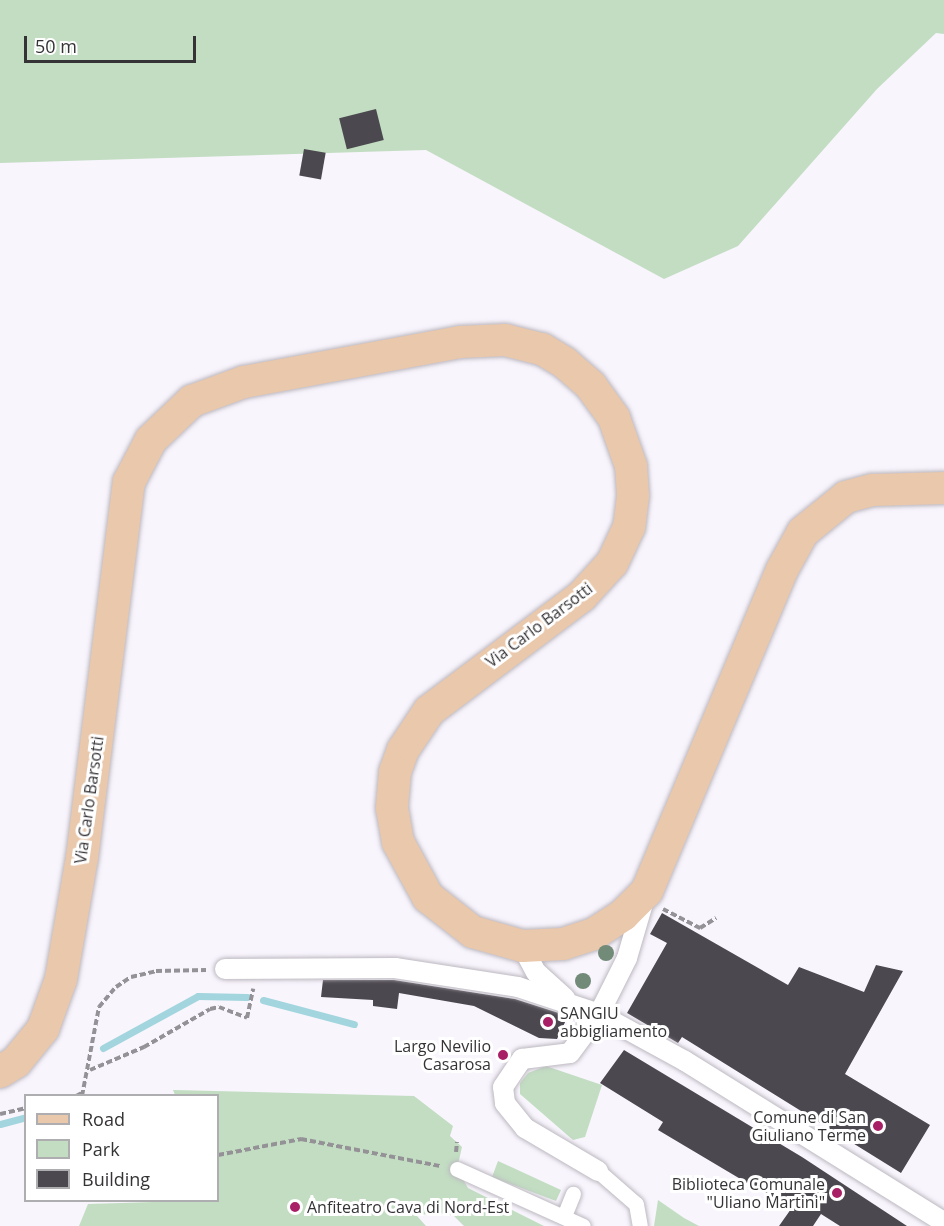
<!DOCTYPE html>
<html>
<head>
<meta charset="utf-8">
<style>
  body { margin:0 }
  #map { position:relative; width:944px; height:1226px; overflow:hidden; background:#f9f5fd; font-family:"Open Sans",sans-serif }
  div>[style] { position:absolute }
  .green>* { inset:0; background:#c2ddc2 }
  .stream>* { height:7px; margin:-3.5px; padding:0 3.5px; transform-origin:3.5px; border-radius:3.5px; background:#a2d5dd }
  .building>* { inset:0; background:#4c484f; transform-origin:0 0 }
  .path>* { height:4px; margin-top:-2px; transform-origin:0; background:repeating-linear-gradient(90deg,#959297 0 6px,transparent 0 9px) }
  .roads { filter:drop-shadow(0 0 2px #bcb8c0) drop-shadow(0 0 2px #bcb8c0) }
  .pedestrian>* { height:15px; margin:-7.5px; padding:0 7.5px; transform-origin:7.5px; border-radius:7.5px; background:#fff }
  .minor>* { height:20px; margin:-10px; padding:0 10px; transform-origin:10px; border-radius:10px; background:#fff }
  .primary>* { height:32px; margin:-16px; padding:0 16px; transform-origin:16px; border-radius:16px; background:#e9c8ac }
  .trees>* { width:16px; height:16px; margin:-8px; border-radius:50%; background:#728a78 }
  .dots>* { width:16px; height:16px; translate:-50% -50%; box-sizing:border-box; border:3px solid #fff; border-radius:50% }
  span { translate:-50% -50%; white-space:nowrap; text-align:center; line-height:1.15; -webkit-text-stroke:6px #fff; paint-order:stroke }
  .street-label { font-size:16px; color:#353336 }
  .poi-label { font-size:16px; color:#353336 }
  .left { translate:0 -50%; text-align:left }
  .right { translate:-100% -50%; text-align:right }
  .legend { position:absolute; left:24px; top:1094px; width:195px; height:108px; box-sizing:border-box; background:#fff; border:2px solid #aeadaf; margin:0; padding:8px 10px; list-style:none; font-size:18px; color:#353336 }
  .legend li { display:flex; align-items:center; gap:12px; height:30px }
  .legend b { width:30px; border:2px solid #aeadaf }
  .scale { position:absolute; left:24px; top:36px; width:172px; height:27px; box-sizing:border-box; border:3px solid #353336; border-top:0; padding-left:8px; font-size:18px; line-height:21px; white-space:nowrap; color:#353336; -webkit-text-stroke:4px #fff; paint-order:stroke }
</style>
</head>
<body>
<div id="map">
  <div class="green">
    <div style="clip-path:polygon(0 0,944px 0,944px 34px,936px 33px,877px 89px,738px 246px,664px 279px,426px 150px,0 163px)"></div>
    <div style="clip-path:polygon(546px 1066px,602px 1085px,585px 1137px,573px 1140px,520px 1094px,520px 1083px,528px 1073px)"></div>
    <div style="clip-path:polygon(173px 1090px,414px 1096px,453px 1126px,450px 1136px,462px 1147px,457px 1169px,468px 1188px,544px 1226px,464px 1226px,454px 1216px,436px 1212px,417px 1216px,426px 1226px,79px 1226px,88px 1204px,218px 1200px,218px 1096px,175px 1095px)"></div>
    <div style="clip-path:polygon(498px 1161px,561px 1190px,556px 1201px,492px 1177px)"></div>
    <div style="clip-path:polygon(658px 1200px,684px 1218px,699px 1226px,654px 1226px)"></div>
  </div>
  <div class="stream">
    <div style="left:263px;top:1000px;width:94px;rotate:14.8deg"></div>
    <div style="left:103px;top:1048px;width:108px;rotate:-28.7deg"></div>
    <div style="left:198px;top:996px;width:49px;rotate:1.2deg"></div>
    <div style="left:0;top:1124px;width:27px;rotate:-15deg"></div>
  </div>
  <div class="building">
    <div style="left:376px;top:109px;width:32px;height:38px;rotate:76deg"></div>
    <div style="left:304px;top:149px;width:22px;height:27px;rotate:10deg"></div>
    <div style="clip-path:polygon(662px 913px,788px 985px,799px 967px,864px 992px,876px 965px,903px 971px,845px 1074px,930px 1125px,901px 1173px,682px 1037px,678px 1043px,627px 1013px,667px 943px,650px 934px)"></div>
    <div style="clip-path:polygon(323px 980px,394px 980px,515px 999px,568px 1016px,557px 1039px,539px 1038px,474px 1006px,399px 993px,397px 1009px,373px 1006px,373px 1000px,321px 997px)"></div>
    <div style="clip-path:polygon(624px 1050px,802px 1157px,907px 1226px,840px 1226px,821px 1214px,813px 1226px,779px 1226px,791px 1209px,658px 1130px,663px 1122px,600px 1083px)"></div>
  </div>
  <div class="path">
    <div style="left:663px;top:909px;width:42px;rotate:27.2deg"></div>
    <div style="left:700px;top:928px;width:19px;rotate:-32deg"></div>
    <div style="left:90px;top:1070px;width:59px;rotate:-23.1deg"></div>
    <div style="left:144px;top:1047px;width:76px;rotate:-29.9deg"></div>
    <div style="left:210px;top:1009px;width:9px;rotate:-13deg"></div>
    <div style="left:219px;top:1007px;width:30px;rotate:21deg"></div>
    <div style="left:247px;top:1018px;width:30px;rotate:-78deg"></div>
    <div style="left:76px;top:1096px;width:7px;rotate:-27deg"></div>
    <div style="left:82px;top:1096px;width:91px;rotate:-79.2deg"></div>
    <div style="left:99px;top:1007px;width:26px;rotate:-50deg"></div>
    <div style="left:116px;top:987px;width:18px;rotate:-34deg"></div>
    <div style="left:131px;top:977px;width:26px;rotate:-13deg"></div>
    <div style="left:156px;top:971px;width:50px;rotate:-1.1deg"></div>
    <div style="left:0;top:1114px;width:27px;rotate:-13deg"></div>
    <div style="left:456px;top:1152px;width:10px;rotate:-84deg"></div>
    <div style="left:218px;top:1155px;width:85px;rotate:-10.9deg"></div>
    <div style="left:301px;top:1139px;width:142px;rotate:11deg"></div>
  </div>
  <div class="roads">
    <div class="pedestrian">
      <div style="left:457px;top:1169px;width:138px;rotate:24.3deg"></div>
      <div style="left:598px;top:1171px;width:50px;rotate:41deg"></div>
      <div style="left:636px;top:1204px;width:22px;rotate:80deg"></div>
      <div style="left:564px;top:1216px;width:24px;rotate:-68deg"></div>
    </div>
    <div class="minor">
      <div style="left:522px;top:946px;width:30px;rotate:62deg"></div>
      <div style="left:536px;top:972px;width:39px;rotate:42deg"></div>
      <div style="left:225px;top:969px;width:170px;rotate:-0.3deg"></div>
      <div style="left:395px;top:968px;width:124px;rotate:8.8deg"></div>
      <div style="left:518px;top:987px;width:85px;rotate:18.4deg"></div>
      <div style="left:599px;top:1014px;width:98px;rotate:28.7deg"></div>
      <div style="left:685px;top:1061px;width:305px;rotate:31.9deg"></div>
      <div style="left:598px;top:1171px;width:85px;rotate:-149.5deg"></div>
      <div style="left:525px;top:1128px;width:32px;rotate:-129deg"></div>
      <div style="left:505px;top:1103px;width:16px;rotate:-97deg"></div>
      <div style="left:503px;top:1087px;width:34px;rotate:-56deg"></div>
      <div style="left:522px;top:1059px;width:48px;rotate:-7.1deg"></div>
      <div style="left:570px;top:1053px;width:49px;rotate:-53.4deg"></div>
      <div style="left:599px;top:1014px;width:63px;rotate:-63.4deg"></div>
      <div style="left:627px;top:958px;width:60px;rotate:-73.7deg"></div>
    </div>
    <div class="primary">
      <div style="left:0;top:1072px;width:19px;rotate:-32deg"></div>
      <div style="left:16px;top:1062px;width:43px;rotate:-50.7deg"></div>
      <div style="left:43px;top:1029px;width:53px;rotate:-70.2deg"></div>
      <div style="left:61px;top:979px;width:123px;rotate:-80.2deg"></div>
      <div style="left:82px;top:858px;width:379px;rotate:-82.9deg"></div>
      <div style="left:129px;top:482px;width:47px;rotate:-62.4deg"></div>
      <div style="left:151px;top:440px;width:57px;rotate:-43.6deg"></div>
      <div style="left:192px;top:401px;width:55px;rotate:-20.1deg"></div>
      <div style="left:244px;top:382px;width:220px;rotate:-10.5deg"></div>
      <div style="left:460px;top:342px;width:45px;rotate:-2.5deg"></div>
      <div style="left:505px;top:340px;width:38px;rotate:14deg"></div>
      <div style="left:542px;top:349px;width:27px;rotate:31deg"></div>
      <div style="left:565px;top:363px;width:35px;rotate:41deg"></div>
      <div style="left:591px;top:386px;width:39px;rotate:54deg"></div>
      <div style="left:614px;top:418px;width:51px;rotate:70.5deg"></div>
      <div style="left:631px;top:466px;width:30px;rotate:86deg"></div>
      <div style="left:633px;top:496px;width:31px;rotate:97deg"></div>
      <div style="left:629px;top:527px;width:40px;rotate:115deg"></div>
      <div style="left:612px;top:563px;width:45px;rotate:132.3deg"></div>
      <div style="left:582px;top:596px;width:191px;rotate:143.1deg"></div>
      <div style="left:429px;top:711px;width:47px;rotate:123.7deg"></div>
      <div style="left:403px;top:750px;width:23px;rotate:110deg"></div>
      <div style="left:395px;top:772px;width:36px;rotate:95deg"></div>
      <div style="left:392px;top:808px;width:35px;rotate:80deg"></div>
      <div style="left:398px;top:842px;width:63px;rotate:61.4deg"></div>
      <div style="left:428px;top:897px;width:57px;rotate:37.9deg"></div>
      <div style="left:473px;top:932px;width:51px;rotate:15.9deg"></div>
      <div style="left:522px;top:946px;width:41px;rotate:-2.8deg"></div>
      <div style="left:563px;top:944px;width:33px;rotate:-18deg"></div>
      <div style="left:594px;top:934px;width:35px;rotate:-33deg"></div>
      <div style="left:623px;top:915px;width:34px;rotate:-45deg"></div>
      <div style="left:647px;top:891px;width:348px;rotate:-67.2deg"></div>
      <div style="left:782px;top:570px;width:43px;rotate:-61.1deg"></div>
      <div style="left:803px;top:532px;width:55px;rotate:-39.1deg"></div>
      <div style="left:846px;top:497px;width:28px;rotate:-15deg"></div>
      <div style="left:873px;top:490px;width:71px;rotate:-1.6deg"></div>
    </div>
  </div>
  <div class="trees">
    <div style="left:606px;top:953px"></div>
    <div style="left:583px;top:981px"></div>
  </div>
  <div class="dots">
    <div style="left:548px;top:1022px;background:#a81f65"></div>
    <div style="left:503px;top:1055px;background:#a81f65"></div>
    <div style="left:878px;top:1126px;background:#a81f65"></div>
    <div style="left:837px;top:1193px;background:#a81f65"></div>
    <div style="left:295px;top:1207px;background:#a81f65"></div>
  </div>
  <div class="street-label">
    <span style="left:539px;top:625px;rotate:-37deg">Via Carlo Barsotti</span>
    <span style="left:89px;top:800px;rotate:-82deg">Via Carlo Barsotti</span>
  </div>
  <div class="poi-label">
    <span class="left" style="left:560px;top:1022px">SANGIU<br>abbigliamento</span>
    <span class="right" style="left:491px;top:1055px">Largo Nevilio<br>Casarosa</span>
    <span class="right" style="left:866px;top:1126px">Comune di San<br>Giuliano Terme</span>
    <span class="right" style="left:825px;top:1193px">Biblioteca Comunale<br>"Uliano Martini"</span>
    <span class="left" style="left:307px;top:1207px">Anfiteatro Cava di Nord-Est</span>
  </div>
  <ul class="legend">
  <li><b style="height:8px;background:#e9c8ac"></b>Road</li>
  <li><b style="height:16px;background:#c2ddc2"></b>Park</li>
  <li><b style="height:16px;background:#4c484f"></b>Building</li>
  </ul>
  <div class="scale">50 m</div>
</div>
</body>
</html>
